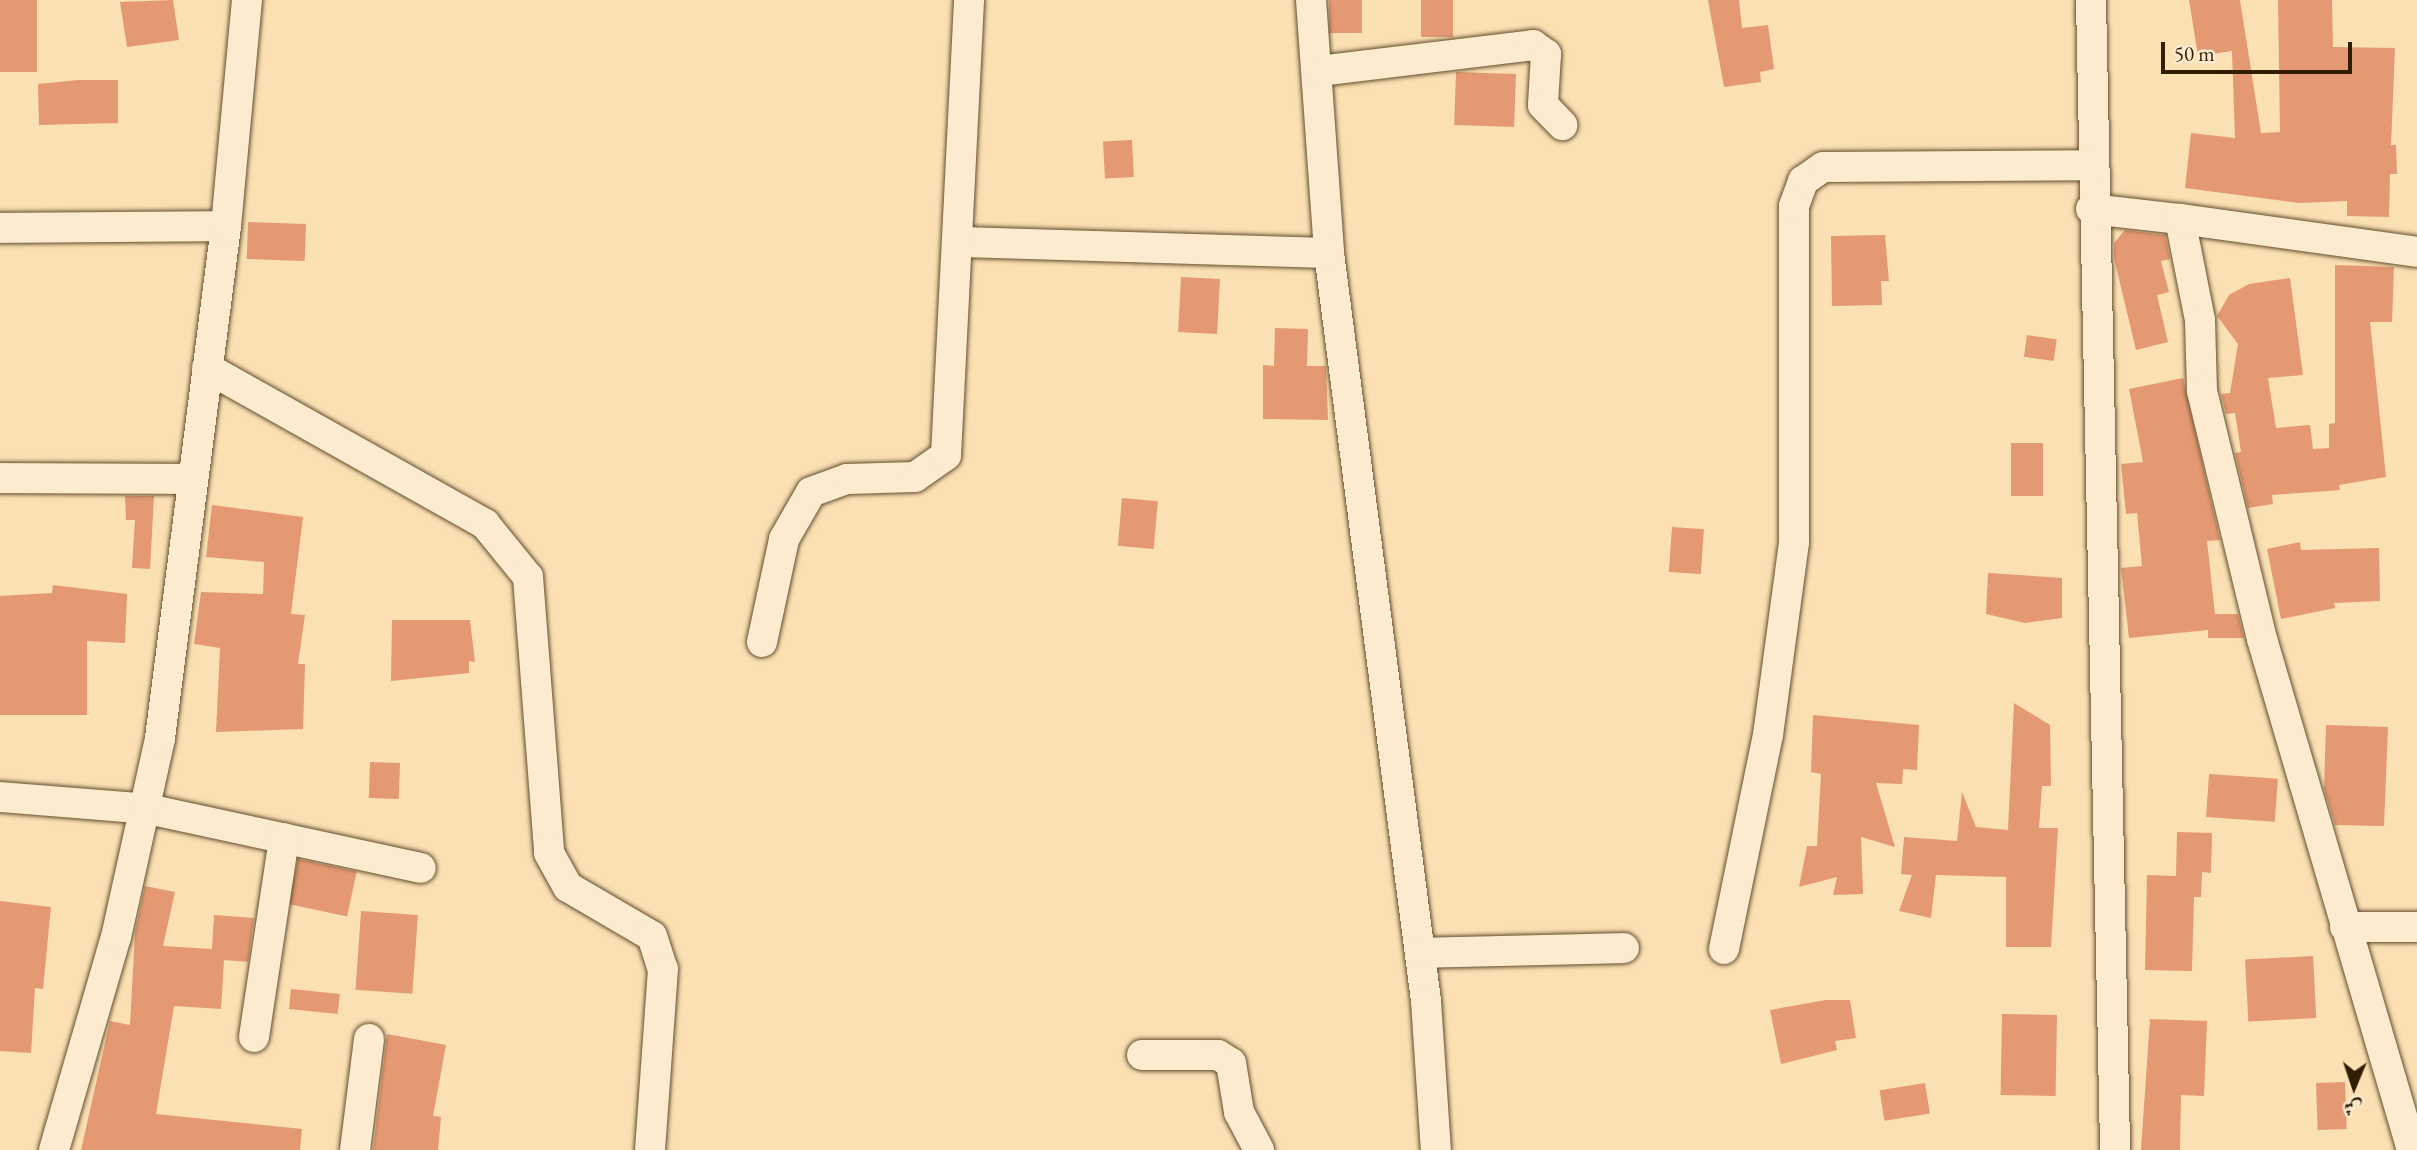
<!DOCTYPE html>
<html>
<head>
<meta charset="utf-8">
<style>
  body { margin:0 }
  #map { position:relative; width:2417px; height:1150px; overflow:hidden; background:#fae0b3; font-family:"EB Garamond",Amiri,serif }
  div>[style] { position:absolute }
  .building>* { inset:0; background:#e49973; transform-origin:0 0 }
  .roads { filter:drop-shadow(0 0 2px #634e2e) drop-shadow(0 0 2px #634e2e) }
  .street>* { height:30px; margin:-15px; padding:0 15px; transform-origin:15px; border-radius:15px; background:#fcebce }
  span { translate:-50% -50%; white-space:nowrap; text-align:center; line-height:1.15; -webkit-text-stroke:5px #fcebce; paint-order:stroke }
  .north { position:absolute; left:2319px; top:1052px; width:70px; height:70px; -webkit-text-stroke:5px #fcebce; paint-order:stroke; rotate:182deg; font-size:19px; font-weight:700; line-height:28px; text-align:center; color:#311d01 }
  .north::after { content:''; display:block; margin:auto; width:24px; height:32px; background:#311d01; clip-path:polygon(50% 0,100% 100%,50% 72%,0 100%) }
  .scale { position:absolute; left:2161px; top:42px; width:191px; height:32px; box-sizing:border-box; border:4px solid #311d01; border-top:0; padding-left:9px; font-size:21px; line-height:24px; white-space:nowrap; color:#311d01; -webkit-text-stroke:5px #fcebce; paint-order:stroke }
</style>
</head>
<body>
<div id="map">
  <div class="building">
    <div style="left:0;top:0;width:37px;height:72px"></div>
    <div style="clip-path:polygon(173px 0,179px 40px,127px 47px,120px 2px)"></div>
    <div style="left:1329px;top:0;width:33px;height:33px"></div>
    <div style="left:1421px;top:0;width:32px;height:37px"></div>
    <div style="clip-path:polygon(1708px 0,1739px 0,1742px 28px,1768px 25px,1774px 69px,1760px 72px,1761px 82px,1724px 87px)"></div>
    <div style="clip-path:polygon(2189px 0,2240px 0,2261px 133px,2280px 132px,2278px 0,2332px 0,2333px 47px,2395px 48px,2391px 145px,2396px 145px,2397px 174px,2390px 174px,2389px 217px,2347px 216px,2347px 201px,2299px 203px,2185px 188px,2191px 133px,2235px 138px,2232px 51px,2198px 56px)"></div>
    <div style="left:1456px;top:72px;width:60px;height:53px;rotate:2deg"></div>
    <div style="clip-path:polygon(78px 80px,118px 80px,118px 123px,39px 125px,38px 84px)"></div>
    <div style="left:1132px;top:140px;width:37px;height:29px;rotate:87deg"></div>
    <div style="left:248px;top:222px;width:58px;height:37px;rotate:2deg"></div>
    <div style="clip-path:polygon(2125px 230px,2165px 235px,2170px 259px,2161px 261px,2169px 292px,2157px 295px,2168px 342px,2136px 350px,2114px 258px,2114px 243px)"></div>
    <div style="clip-path:polygon(1885px 235px,1889px 281px,1881px 281px,1882px 305px,1832px 306px,1831px 236px)"></div>
    <div style="clip-path:polygon(2335px 265px,2394px 267px,2392px 322px,2370px 322px,2386px 477px,2339px 485px,2340px 490px,2272px 495px,2273px 504px,2248px 508px,2235px 453px,2241px 452px,2235px 413px,2226px 414px,2221px 394px,2230px 393px,2238px 344px,2217px 316px,2229px 295px,2249px 284px,2290px 278px,2303px 375px,2268px 378px,2276px 428px,2310px 425px,2313px 449px,2329px 448px,2329px 424px,2335px 423px)"></div>
    <div style="left:1181px;top:277px;width:39px;height:55px;rotate:3deg"></div>
    <div style="clip-path:polygon(1275px 328px,1308px 329px,1307px 366px,1326px 366px,1328px 420px,1263px 419px,1263px 365px,1274px 366px)"></div>
    <div style="left:2027px;top:335px;width:30px;height:22px;rotate:8deg"></div>
    <div style="clip-path:polygon(2183px 378px,2220px 540px,2207px 541px,2215px 614px,2238px 614px,2244px 638px,2208px 638px,2208px 630px,2129px 638px,2121px 568px,2142px 566px,2137px 513px,2126px 514px,2121px 464px,2143px 462px,2129px 389px)"></div>
    <div style="left:2011px;top:443px;width:32px;height:53px"></div>
    <div style="clip-path:polygon(125px 496px,154px 496px,150px 569px,132px 568px,135px 520px,126px 520px)"></div>
    <div style="left:1122px;top:498px;width:36px;height:48px;rotate:5deg"></div>
    <div style="clip-path:polygon(212px 505px,303px 517px,291px 614px,305px 615px,298px 664px,305px 664px,303px 729px,216px 732px,220px 648px,194px 644px,201px 592px,263px 594px,264px 562px,206px 557px)"></div>
    <div style="left:1672px;top:527px;width:32px;height:45px;rotate:4deg"></div>
    <div style="clip-path:polygon(2300px 542px,2301px 550px,2379px 548px,2380px 601px,2334px 603px,2335px 608px,2281px 619px,2267px 549px)"></div>
    <div style="clip-path:polygon(1988px 573px,2062px 578px,2062px 618px,2025px 623px,1986px 614px)"></div>
    <div style="clip-path:polygon(53px 585px,127px 594px,125px 643px,87px 641px,87px 715px,0 715px,0 596px,52px 593px)"></div>
    <div style="clip-path:polygon(392px 620px,470px 620px,475px 662px,469px 661px,469px 673px,391px 681px)"></div>
    <div style="clip-path:polygon(2014px 703px,2050px 725px,2051px 786px,2042px 786px,2039px 828px,2058px 828px,2051px 947px,2006px 947px,2006px 877px,1936px 875px,1931px 918px,1899px 911px,1912px 875px,1901px 874px,1904px 837px,1957px 841px,1962px 792px,1976px 827px,2008px 830px)"></div>
    <div style="clip-path:polygon(1813px 715px,1919px 725px,1917px 770px,1903px 769px,1902px 784px,1876px 783px,1895px 847px,1861px 837px,1863px 894px,1833px 895px,1837px 877px,1799px 887px,1807px 846px,1817px 846px,1821px 774px,1811px 772px)"></div>
    <div style="clip-path:polygon(2326px 725px,2388px 727px,2384px 826px,2335px 825px,2324px 789px)"></div>
    <div style="left:370px;top:762px;width:30px;height:36px;rotate:2deg"></div>
    <div style="left:2209px;top:774px;width:69px;height:43px;rotate:4deg"></div>
    <div style="clip-path:polygon(2177px 832px,2212px 833px,2211px 873px,2202px 872px,2201px 897px,2194px 897px,2192px 971px,2145px 970px,2147px 875px,2176px 876px)"></div>
    <div style="left:298px;top:859px;width:60px;height:46px;rotate:12deg"></div>
    <div style="clip-path:polygon(145px 886px,175px 892px,163px 946px,212px 949px,214px 915px,254px 918px,248px 962px,224px 960px,221px 1009px,174px 1006px,156px 1114px,302px 1129px,300px 1150px,81px 1150px,110px 1021px,130px 1025px,135px 932px)"></div>
    <div style="clip-path:polygon(0 901px,51px 907px,43px 989px,35px 988px,31px 1053px,0 1051px)"></div>
    <div style="left:361px;top:911px;width:57px;height:79px;rotate:4deg"></div>
    <div style="left:2313px;top:956px;width:62px;height:68px;rotate:87deg"></div>
    <div style="left:291px;top:989px;width:49px;height:20px;rotate:6deg"></div>
    <div style="clip-path:polygon(1826px 1000px,1850px 1000px,1856px 1038px,1835px 1041px,1837px 1050px,1781px 1064px,1770px 1010px)"></div>
    <div style="left:2002px;top:1014px;width:55px;height:81px;rotate:1deg"></div>
    <div style="clip-path:polygon(2150px 1019px,2207px 1021px,2204px 1096px,2181px 1095px,2180px 1150px,2141px 1150px)"></div>
    <div style="clip-path:polygon(387px 1034px,446px 1045px,433px 1116px,441px 1117px,438px 1150px,373px 1150px)"></div>
    <div style="left:2345px;top:1082px;width:47px;height:29px;rotate:88deg"></div>
    <div style="left:1925px;top:1083px;width:31px;height:46px;rotate:81deg"></div>
  </div>
  <div class="roads">
    <div class="street">
      <div style="left:1311px;top:0;width:254px;rotate:85.9deg"></div>
      <div style="left:1329px;top:253px;width:754px;rotate:82.61deg"></div>
      <div style="left:1426px;top:1001px;width:149px;rotate:86.2deg"></div>
      <div style="left:2091px;top:0;width:1150px;rotate:88.8deg"></div>
      <div style="left:1319px;top:71px;width:216px;rotate:-6.9deg"></div>
      <div style="left:1533px;top:45px;width:16px;rotate:35deg"></div>
      <div style="left:1546px;top:54px;width:51px;rotate:93.4deg"></div>
      <div style="left:1543px;top:105px;width:28px;rotate:46deg"></div>
      <div style="left:2091px;top:209px;width:90px;rotate:6.4deg"></div>
      <div style="left:2180px;top:219px;width:103px;rotate:78.8deg"></div>
      <div style="left:2200px;top:320px;width:71px;rotate:88.4deg"></div>
      <div style="left:2202px;top:391px;width:255px;rotate:76.4deg"></div>
      <div style="left:2262px;top:639px;width:533px;rotate:73.64deg"></div>
      <div style="left:2180px;top:219px;width:239px;rotate:7.9deg"></div>
      <div style="left:0;top:228px;width:226px;rotate:-0.5deg"></div>
      <div style="left:960px;top:242px;width:369px;rotate:1.7deg"></div>
      <div style="left:207px;top:368px;width:319px;rotate:29.3deg"></div>
      <div style="left:485px;top:524px;width:68px;rotate:50.9deg"></div>
      <div style="left:528px;top:577px;width:277px;rotate:85.6deg"></div>
      <div style="left:549px;top:853px;width:39px;rotate:61deg"></div>
      <div style="left:568px;top:887px;width:97px;rotate:30.3deg"></div>
      <div style="left:652px;top:936px;width:35px;rotate:72deg"></div>
      <div style="left:663px;top:969px;width:181px;rotate:94.1deg"></div>
      <div style="left:0;top:478px;width:190px;rotate:0.3deg"></div>
      <div style="left:762px;top:642px;width:105px;rotate:-77.9deg"></div>
      <div style="left:784px;top:539px;width:54px;rotate:-60.1deg"></div>
      <div style="left:811px;top:492px;width:38px;rotate:-20deg"></div>
      <div style="left:847px;top:479px;width:68px;rotate:-1.7deg"></div>
      <div style="left:915px;top:477px;width:38px;rotate:-35deg"></div>
      <div style="left:946px;top:455px;width:456px;rotate:-87.1deg"></div>
      <div style="left:0;top:797px;width:148px;rotate:4.6deg"></div>
      <div style="left:148px;top:809px;width:279px;rotate:12.2deg"></div>
      <div style="left:2345px;top:927px;width:72px"></div>
      <div style="left:1724px;top:949px;width:218px;rotate:-78.4deg"></div>
      <div style="left:1768px;top:735px;width:195px;rotate:-82.3deg"></div>
      <div style="left:1794px;top:542px;width:336px;rotate:-90deg"></div>
      <div style="left:1794px;top:206px;width:27px;rotate:-70deg"></div>
      <div style="left:1803px;top:181px;width:24px;rotate:-35deg"></div>
      <div style="left:1823px;top:167px;width:267px;rotate:-0.4deg"></div>
      <div style="left:1420px;top:953px;width:204px;rotate:-1.4deg"></div>
      <div style="left:254px;top:1037px;width:201px;rotate:-81.4deg"></div>
      <div style="left:1142px;top:1055px;width:76px"></div>
      <div style="left:1218px;top:1055px;width:15px;rotate:32deg"></div>
      <div style="left:1231px;top:1063px;width:50px;rotate:80.7deg"></div>
      <div style="left:1239px;top:1112px;width:43px;rotate:62.2deg"></div>
      <div style="left:54px;top:1150px;width:222px;rotate:-73.8deg"></div>
      <div style="left:116px;top:937px;width:204px;rotate:-77.5deg"></div>
      <div style="left:160px;top:738px;width:516px;rotate:-82.65deg"></div>
      <div style="left:226px;top:226px;width:227px;rotate:-84.7deg"></div>
      <div style="left:355px;top:1150px;width:112px;rotate:-82.8deg"></div>
    </div>
  </div>
  <div class="north">ش</div>
  <div class="scale">50 m</div>
</div>
</body>
</html>
